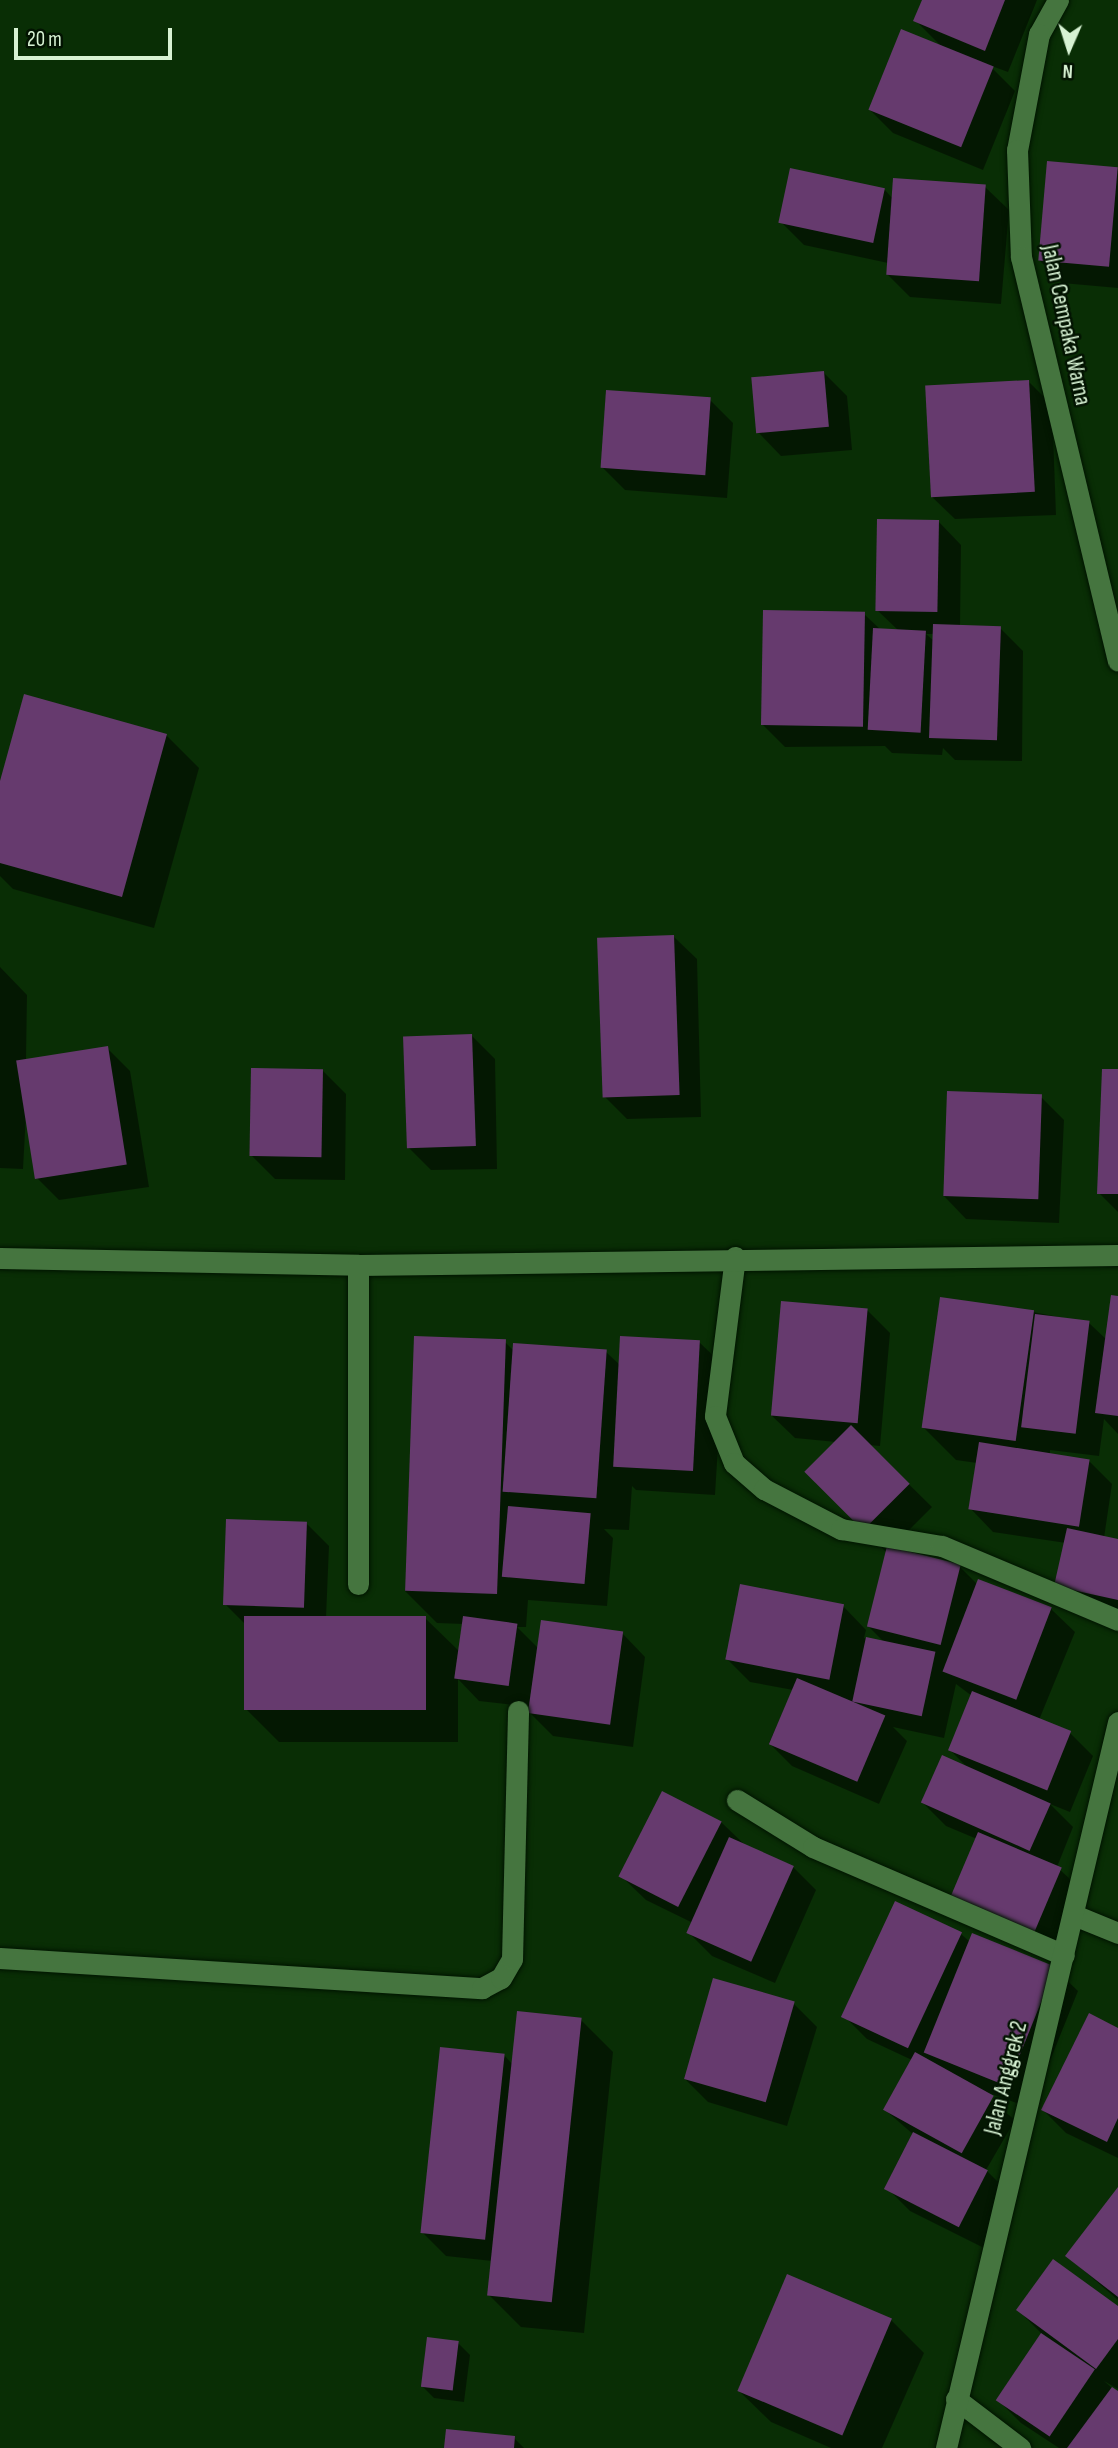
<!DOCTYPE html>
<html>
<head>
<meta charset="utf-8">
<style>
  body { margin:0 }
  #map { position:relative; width:1118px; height:2448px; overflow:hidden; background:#092e05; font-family:"Sofia Sans Condensed",sans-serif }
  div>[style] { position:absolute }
  .shadow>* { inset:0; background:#0007 }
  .building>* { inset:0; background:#663a6e; transform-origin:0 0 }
  .roads { filter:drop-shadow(0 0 2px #001400) drop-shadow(0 0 2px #001400) }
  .minor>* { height:21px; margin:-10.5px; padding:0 10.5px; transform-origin:10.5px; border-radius:10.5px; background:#45753f }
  span { translate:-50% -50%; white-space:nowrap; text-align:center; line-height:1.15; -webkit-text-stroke:5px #021301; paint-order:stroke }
  .street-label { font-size:23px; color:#d7f2d3 }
  .north { position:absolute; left:1034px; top:14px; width:70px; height:70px; -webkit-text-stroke:5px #021301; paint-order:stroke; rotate:183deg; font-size:19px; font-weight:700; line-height:28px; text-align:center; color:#d7f2d3 }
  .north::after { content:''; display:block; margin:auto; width:24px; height:32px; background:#d7f2d3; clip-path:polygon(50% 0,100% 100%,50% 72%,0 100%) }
  .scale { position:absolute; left:14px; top:28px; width:158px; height:32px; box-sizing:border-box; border:4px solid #d7f2d3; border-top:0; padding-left:9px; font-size:21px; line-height:24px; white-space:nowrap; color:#d7f2d3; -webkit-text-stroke:5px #021301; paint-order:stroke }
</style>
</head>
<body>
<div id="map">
  <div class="shadow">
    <div style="clip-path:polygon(924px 0,1037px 0,1008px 72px,989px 65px,1015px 91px,983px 170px,893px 133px,870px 110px,942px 47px,916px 21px)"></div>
    <div style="clip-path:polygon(1118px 169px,1118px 288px,1062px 283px,1039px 260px)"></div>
    <div style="clip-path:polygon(985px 187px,1009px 210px,1001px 304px,910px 297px,887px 274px,888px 263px,804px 245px,781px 222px,885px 190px,893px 199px)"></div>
    <div style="clip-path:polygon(824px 373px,847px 396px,852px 450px,781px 456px,758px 432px)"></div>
    <div style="clip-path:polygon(1029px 382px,1052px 405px,1056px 515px,955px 519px,931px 496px)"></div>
    <div style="clip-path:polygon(710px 400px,733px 423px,727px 498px,625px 490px,602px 467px)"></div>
    <div style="clip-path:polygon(evenodd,938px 521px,961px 545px,960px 627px,1000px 628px,1023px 651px,1022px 761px,955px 760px,943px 748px,942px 755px,892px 753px,885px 746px,785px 747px,762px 724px,864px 614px,881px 630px,899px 631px,877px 610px,938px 521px,926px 634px,934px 634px,934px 641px,926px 634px)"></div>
    <div style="clip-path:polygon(166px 735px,199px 768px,154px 928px,13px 889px,0 876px,0 787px)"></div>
    <div style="clip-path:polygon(673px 936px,697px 959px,701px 1117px,627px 1119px,604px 1096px)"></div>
    <div style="clip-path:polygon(0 967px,27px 995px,26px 1060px,107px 1048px,130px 1071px,149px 1187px,59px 1200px,36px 1177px,26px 1114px,23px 1169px,0 1168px)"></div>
    <div style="clip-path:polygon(472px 1036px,495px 1059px,497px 1169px,431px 1170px,408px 1147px)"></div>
    <div style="clip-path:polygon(323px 1071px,346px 1094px,345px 1180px,275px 1179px,252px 1156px)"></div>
    <div style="clip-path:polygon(1118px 1071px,1118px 1212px,1099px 1193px)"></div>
    <div style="clip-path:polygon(1041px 1097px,1064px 1120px,1059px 1223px,966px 1219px,943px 1195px)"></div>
    <div style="clip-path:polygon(1118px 1298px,1118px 1434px,1104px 1419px,1099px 1456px,1050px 1450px,1050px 1455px,1089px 1461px,1112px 1484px,1104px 1538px,1118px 1541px,1118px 1617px,1056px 1586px,1066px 1543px,993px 1532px,970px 1508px,977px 1463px,956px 1460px,923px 1427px,1033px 1312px,1089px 1323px,1107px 1340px)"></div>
    <div style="clip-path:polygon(867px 1310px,890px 1333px,880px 1446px,869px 1445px,932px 1507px,890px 1549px,960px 1567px,977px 1584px,1051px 1609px,1075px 1632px,1039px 1720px,1070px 1733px,1093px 1756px,1070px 1812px,1050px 1804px,1073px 1827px,1057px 1867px,1084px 1892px,1056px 1959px,973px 1925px,977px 1839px,946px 1826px,923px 1803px,969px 1769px,950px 1750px,972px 1696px,956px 1684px,944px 1738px,893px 1727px,907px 1741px,879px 1804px,792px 1766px,769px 1743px,793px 1690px,750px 1682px,727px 1659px,843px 1606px,866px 1630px,864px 1638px,885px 1643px,868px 1626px,887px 1553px,806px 1471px,836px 1442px,795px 1438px,771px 1415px)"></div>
    <div style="clip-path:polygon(505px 1342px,514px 1351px,606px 1352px,620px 1365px,699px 1342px,723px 1365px,715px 1495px,636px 1490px,632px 1486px,629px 1530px,604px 1529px,613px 1538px,607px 1606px,528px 1600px,526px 1627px,517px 1627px,539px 1649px,622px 1633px,645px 1657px,633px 1747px,553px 1736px,530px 1713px,531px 1707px,479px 1701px,458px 1679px,458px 1742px,279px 1742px,246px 1709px,246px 1625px,225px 1604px,306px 1523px,329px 1546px,326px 1618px,425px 1618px,460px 1652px,463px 1624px,437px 1623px,405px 1591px)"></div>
    <div style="clip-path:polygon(721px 1822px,745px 1845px,793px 1867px,816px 1890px,775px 1983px,712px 1956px,689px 1933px,693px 1923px,646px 1900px,622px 1877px)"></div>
    <div style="clip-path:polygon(961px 1934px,970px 1942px,1054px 1968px,1078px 1991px,1031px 2108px,977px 2089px,1015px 2120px,986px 2170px,1010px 2194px,984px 2248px,910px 2211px,887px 2188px,914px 2135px,884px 2109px,912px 2060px,867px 2039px,844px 2016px)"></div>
    <div style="clip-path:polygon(794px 2004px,817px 2027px,787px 2126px,708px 2102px,685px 2079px)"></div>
    <div style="clip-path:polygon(581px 2020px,613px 2052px,584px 2333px,521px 2327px,488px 2294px,492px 2261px,446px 2256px,423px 2233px,505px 2056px,513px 2065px)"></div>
    <div style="clip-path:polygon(1118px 2030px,1118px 2158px,1066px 2133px,1043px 2110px)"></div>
    <div style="clip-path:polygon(1118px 2190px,1118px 2300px,1067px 2256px)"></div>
    <div style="clip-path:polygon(1118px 2308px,1118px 2389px,1104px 2381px,1118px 2393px,1118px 2448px,1059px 2448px,1021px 2423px,998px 2400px,1042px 2334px,1018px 2310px)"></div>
    <div style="clip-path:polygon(891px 2320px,924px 2353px,882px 2448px,831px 2448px,771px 2422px,738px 2390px)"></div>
    <div style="clip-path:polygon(458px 2343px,470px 2355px,464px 2402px,434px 2398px,422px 2386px)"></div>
    <div style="clip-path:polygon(514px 2438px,524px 2448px,446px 2448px)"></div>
  </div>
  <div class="building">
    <div style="clip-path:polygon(922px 0,1005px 0,985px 51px,913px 21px)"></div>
    <div style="left:901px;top:29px;width:100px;height:87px;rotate:22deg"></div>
    <div style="left:1047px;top:161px;width:71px;height:100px;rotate:5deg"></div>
    <div style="left:790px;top:168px;width:97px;height:56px;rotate:12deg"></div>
    <div style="left:893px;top:178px;width:93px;height:97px;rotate:4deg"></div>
    <div style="left:824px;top:371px;width:56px;height:73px;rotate:85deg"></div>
    <div style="left:1029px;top:380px;width:112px;height:104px;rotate:87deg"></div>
    <div style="left:606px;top:390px;width:105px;height:78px;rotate:4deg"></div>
    <div style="left:877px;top:519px;width:62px;height:92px;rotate:1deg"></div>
    <div style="left:763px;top:610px;width:102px;height:115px;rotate:1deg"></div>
    <div style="left:933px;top:624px;width:68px;height:114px;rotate:2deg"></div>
    <div style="left:873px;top:628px;width:53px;height:102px;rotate:3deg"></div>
    <div style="clip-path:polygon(24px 694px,167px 734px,122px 897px,0 863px,0 781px)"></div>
    <div style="left:674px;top:935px;width:160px;height:77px;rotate:88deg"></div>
    <div style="left:472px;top:1034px;width:112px;height:69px;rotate:88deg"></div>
    <div style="left:108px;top:1046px;width:120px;height:93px;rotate:81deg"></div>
    <div style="left:251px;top:1068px;width:72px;height:88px;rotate:1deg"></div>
    <div style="clip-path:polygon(1102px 1069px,1118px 1069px,1118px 1194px,1097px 1194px)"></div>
    <div style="left:947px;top:1091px;width:95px;height:105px;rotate:2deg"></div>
    <div style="clip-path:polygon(1111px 1295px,1118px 1296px,1118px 1416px,1095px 1413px)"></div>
    <div style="left:940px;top:1297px;width:95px;height:132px;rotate:8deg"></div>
    <div style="left:781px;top:1301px;width:87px;height:115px;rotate:5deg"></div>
    <div style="left:1035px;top:1314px;width:55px;height:114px;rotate:7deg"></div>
    <div style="left:414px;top:1336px;width:92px;height:255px;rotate:2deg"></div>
    <div style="left:620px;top:1336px;width:80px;height:131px;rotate:3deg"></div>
    <div style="left:513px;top:1343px;width:94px;height:149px;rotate:4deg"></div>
    <div style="left:851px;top:1425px;width:83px;height:66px;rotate:45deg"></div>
    <div style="left:979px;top:1442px;width:112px;height:68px;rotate:9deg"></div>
    <div style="left:508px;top:1506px;width:83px;height:71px;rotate:5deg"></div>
    <div style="left:226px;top:1519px;width:81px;height:86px;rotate:2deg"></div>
    <div style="clip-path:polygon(1067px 1528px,1118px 1539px,1118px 1600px,1054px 1586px)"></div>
    <div style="left:887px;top:1546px;width:76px;height:83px;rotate:14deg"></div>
    <div style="left:978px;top:1579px;width:79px;height:99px;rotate:21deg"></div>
    <div style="left:740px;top:1584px;width:106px;height:77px;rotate:11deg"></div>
    <div style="left:244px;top:1616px;width:182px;height:94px"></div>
    <div style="left:463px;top:1616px;width:55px;height:63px;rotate:8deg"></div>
    <div style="left:541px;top:1620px;width:83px;height:94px;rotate:8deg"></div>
    <div style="left:866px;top:1637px;width:71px;height:66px;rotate:12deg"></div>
    <div style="left:797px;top:1678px;width:96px;height:72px;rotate:23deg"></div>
    <div style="left:972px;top:1691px;width:107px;height:64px;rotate:22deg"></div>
    <div style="left:942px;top:1755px;width:119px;height:52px;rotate:24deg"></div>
    <div style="left:662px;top:1791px;width:67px;height:96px;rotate:27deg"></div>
    <div style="left:978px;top:1832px;width:91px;height:76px;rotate:23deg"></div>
    <div style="left:729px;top:1837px;width:71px;height:105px;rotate:24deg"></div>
    <div style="left:895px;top:1901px;width:74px;height:128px;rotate:25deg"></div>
    <div style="left:972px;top:1933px;width:90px;height:129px;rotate:22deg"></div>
    <div style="left:713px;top:1978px;width:85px;height:105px;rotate:16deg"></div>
    <div style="left:517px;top:2011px;width:65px;height:286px;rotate:6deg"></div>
    <div style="clip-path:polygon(1089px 2013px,1118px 2028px,1118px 2118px,1107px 2142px,1041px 2110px)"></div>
    <div style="left:440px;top:2047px;width:65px;height:187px;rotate:6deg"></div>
    <div style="left:915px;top:2052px;width:90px;height:66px;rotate:29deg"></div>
    <div style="left:913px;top:2132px;width:84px;height:64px;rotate:27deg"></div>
    <div style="clip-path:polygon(1118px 2187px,1118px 2297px,1065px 2256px)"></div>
    <div style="clip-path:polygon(1053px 2259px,1118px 2306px,1118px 2339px,1096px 2369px,1016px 2310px)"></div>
    <div style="left:787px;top:2274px;width:114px;height:127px;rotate:23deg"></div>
    <div style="left:1041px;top:2333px;width:65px;height:81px;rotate:34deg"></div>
    <div style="left:427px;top:2337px;width:32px;height:50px;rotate:7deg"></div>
    <div style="clip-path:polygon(1112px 2387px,1118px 2391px,1118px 2448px,1067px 2448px)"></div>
    <div style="clip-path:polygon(446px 2429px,515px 2436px,514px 2448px,444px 2448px)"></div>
  </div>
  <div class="roads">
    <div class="minor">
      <div style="left:1058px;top:0;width:39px;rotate:119deg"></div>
      <div style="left:1039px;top:34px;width:118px;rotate:100.7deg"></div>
      <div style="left:1017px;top:150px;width:107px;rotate:87.9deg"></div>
      <div style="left:1021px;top:257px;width:415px;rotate:76.5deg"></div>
      <div style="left:735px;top:1257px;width:160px;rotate:97.2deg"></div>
      <div style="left:715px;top:1416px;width:51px;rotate:68deg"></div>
      <div style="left:734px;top:1463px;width:40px;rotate:41deg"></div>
      <div style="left:764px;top:1489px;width:87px;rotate:27.5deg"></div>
      <div style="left:841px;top:1529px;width:102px;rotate:9.6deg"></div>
      <div style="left:942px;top:1546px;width:191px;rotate:22.8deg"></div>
      <div style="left:0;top:1258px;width:358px;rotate:1.1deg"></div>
      <div style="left:358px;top:1265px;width:760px;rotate:-0.75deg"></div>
      <div style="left:358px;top:1584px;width:319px;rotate:-90deg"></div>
      <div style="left:737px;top:1800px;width:89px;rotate:31.7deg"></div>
      <div style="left:813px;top:1847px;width:273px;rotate:23.3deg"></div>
      <div style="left:1074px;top:1915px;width:48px;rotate:22.2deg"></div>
      <div style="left:0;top:1958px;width:483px;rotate:3.6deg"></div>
      <div style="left:482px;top:1988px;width:21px;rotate:-28deg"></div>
      <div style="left:501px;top:1978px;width:22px;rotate:-60deg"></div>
      <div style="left:512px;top:1959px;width:248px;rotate:-88.6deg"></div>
      <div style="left:956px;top:2399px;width:81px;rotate:37.4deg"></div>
      <div style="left:946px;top:2448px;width:746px;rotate:-76.67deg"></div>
    </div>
  </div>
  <div class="street-label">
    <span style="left:1066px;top:325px;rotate:78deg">Jalan Cempaka Warna</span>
    <span style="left:1006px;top:2078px;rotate:-76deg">Jalan Anggrek 2</span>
  </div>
  <div class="north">N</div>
  <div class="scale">20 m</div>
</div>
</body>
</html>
